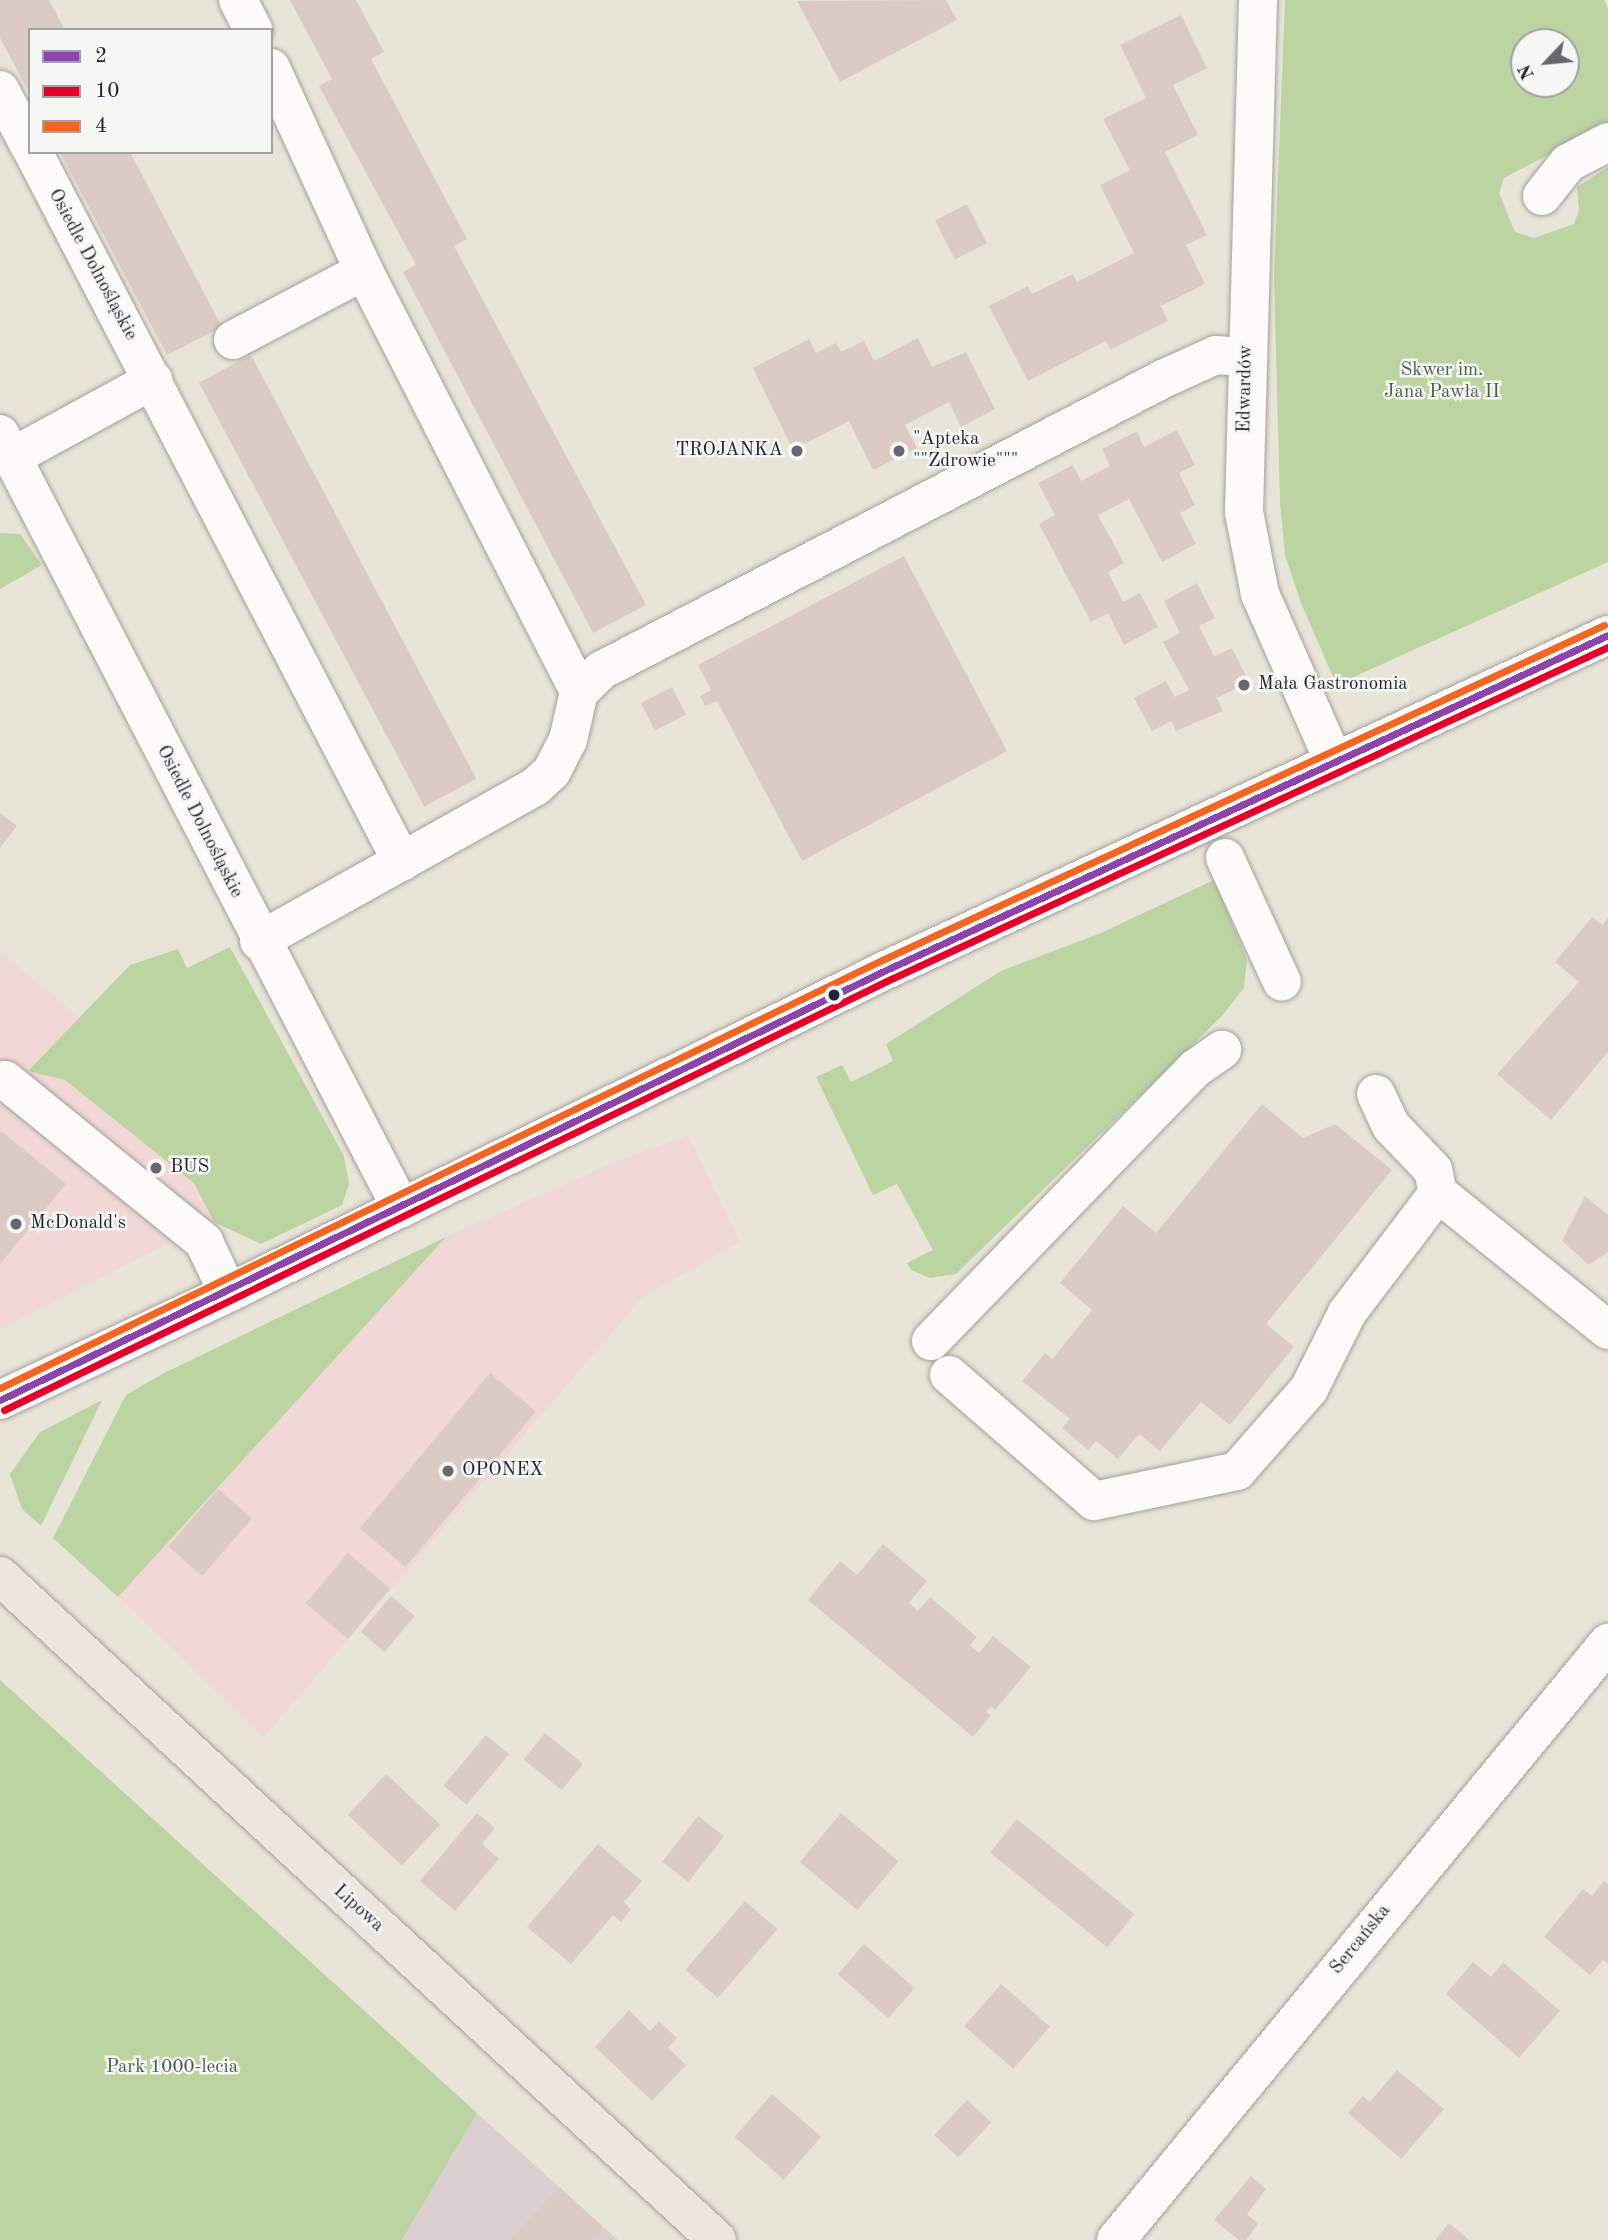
<!DOCTYPE html>
<html>
<head>
<meta charset="utf-8">
<style>
  body { margin:0 }
  #map { position:relative; width:1608px; height:2240px; overflow:hidden; background:#e9e4d8; font-family:"Old Standard TT",serif }
  div>[style] { position:absolute }
  .built>* { inset:0; background:#f1d8d6 }
  .industrial>* { inset:0; background:#dccfcf }
  .green>* { inset:0; background:#bbd4a2 }
  .building>* { inset:0; background:#dccbc5; transform-origin:0 0 }
  .roads { filter:drop-shadow(0 0 2px #a4a19d) drop-shadow(0 0 2px #a4a19d) }
  .minor>* { height:38px; margin:-19px; padding:0 19px; transform-origin:19px; border-radius:19px; background:#fcfbf9 }
  .major>* { height:38px; margin:-19px; padding:0 19px; transform-origin:19px; border-radius:19px; background:#ede6de }
  .bus-1>* { height:7px; margin:-3.5px; padding:0 3.5px; transform-origin:3.5px; border-radius:3.5px; background:#8e44ad }
  .bus-2>* { height:7px; margin:-3.5px; padding:0 3.5px; transform-origin:3.5px; border-radius:3.5px; background:#e4002b }
  .bus-3>* { height:7px; margin:-3.5px; padding:0 3.5px; transform-origin:3.5px; border-radius:3.5px; background:#f26522 }
  .dots>* { width:19px; height:19px; translate:-50% -50%; box-sizing:border-box; border:4px solid #f6f6f2; border-radius:50% }
  span { translate:-50% -50%; white-space:nowrap; text-align:center; line-height:1.15; -webkit-text-stroke:5px #f6f6f2; paint-order:stroke }
  .street-label { font-size:19px; color:#22223b }
  .park-label { font-size:19px; color:#4b5b50 }
  .poi-label { font-size:19px; color:#22223b }
  .left { translate:0 -50%; text-align:left }
  .right { translate:-100% -50%; text-align:right }
  .legend { position:absolute; left:28px; top:28px; width:245px; height:126px; box-sizing:border-box; background:#f6f6f2; border:2px solid #a1a1a9; margin:0; padding:9px 12px; list-style:none; font-size:21px; color:#22223b }
  .legend li { display:flex; align-items:center; gap:14px; height:35px }
  .legend b { width:35px; border:2px solid #a1a1a9 }
  .north { position:absolute; left:1510px; top:28px; width:70px; height:70px; box-sizing:border-box; background:#f6f6f2; border:2px solid #a1a1a9; border-radius:50%; rotate:244deg; font-size:19px; font-weight:700; line-height:28px; text-align:center; color:#22223b }
  .north::after { content:''; display:block; margin:auto; width:24px; height:32px; background:#686672; clip-path:polygon(50% 0,100% 100%,50% 72%,0 100%) }
</style>
</head>
<body>
<div id="map">
  <div class="built">
    <div style="clip-path:polygon(0 951px,279px 1187px,0 1330px)"></div>
    <div style="clip-path:polygon(688px 1135px,740px 1242px,643px 1297px,264px 1737px,118px 1597px,446px 1237px,617px 1161px)"></div>
  </div>
  <div class="industrial">
    <div style="clip-path:polygon(477px 2113px,618px 2240px,402px 2240px)"></div>
  </div>
  <div class="green">
    <div style="clip-path:polygon(evenodd,1285px 0,1604px 0,1608px 8px,1608px 124px,1504px 178px,1499px 193px,1515px 232px,1534px 238px,1574px 224px,1579px 210px,1577px 187px,1608px 167px,1608px 562px,1347px 680px,1334px 679px,1301px 603px,1285px 555px,1280px 502px,1274px 277px,1285px 0,1524px 42px,1566px 42px,1566px 84px,1524px 84px,1524px 42px)"></div>
    <div style="clip-path:polygon(0 533px,20px 534px,42px 565px,0 589px)"></div>
    <div style="clip-path:polygon(1214px 880px,1247px 959px,1244px 988px,1221px 1017px,956px 1274px,930px 1278px,911px 1270px,907px 1263px,933px 1250px,897px 1184px,873px 1195px,816px 1077px,842px 1065px,851px 1082px,893px 1061px,886px 1044px,1001px 971px,1101px 933px)"></div>
    <div style="clip-path:polygon(230px 947px,344px 1156px,349px 1184px,342px 1205px,261px 1244px,214px 1222px,194px 1183px,65px 1080px,28px 1071px,130px 965px,178px 949px,187px 968px)"></div>
    <div style="clip-path:polygon(446px 1237px,118px 1597px,53px 1538px,126px 1395px,162px 1374px)"></div>
    <div style="clip-path:polygon(102px 1400px,41px 1526px,22px 1509px,10px 1474px,40px 1432px)"></div>
    <div style="clip-path:polygon(0 1680px,477px 2113px,402px 2240px,0 2240px)"></div>
  </div>
  <div class="building">
    <div style="clip-path:polygon(0 0,49px 0,65px 30px,30px 30px,30px 94px,0 38px)"></div>
    <div style="clip-path:polygon(290px 0,356px 0,384px 52px,371px 59px,467px 239px,454px 246px,646px 605px,593px 633px,403px 272px,416px 265px,319px 86px,332px 79px)"></div>
    <div style="clip-path:polygon(946px 0,957px 20px,840px 82px,797px 1px)"></div>
    <div style="clip-path:polygon(1181px 15px,1207px 68px,1173px 85px,1198px 135px,1165px 152px,1207px 235px,1186px 245px,1205px 284px,1161px 306px,1168px 321px,1110px 350px,1106px 341px,1028px 381px,989px 306px,1028px 286px,1032px 294px,1073px 274px,1077px 282px,1134px 253px,1100px 185px,1130px 170px,1103px 119px,1146px 98px,1120px 45px)"></div>
    <div style="clip-path:polygon(60px 152px,130px 152px,222px 327px,167px 355px)"></div>
    <div style="left:967px;top:204px;width:44px;height:36px;rotate:63deg"></div>
    <div style="clip-path:polygon(918px 338px,932px 367px,966px 352px,995px 409px,961px 427px,949px 402px,905px 425px,917px 448px,873px 470px,849px 421px,793px 450px,753px 368px,809px 339px,816px 353px,836px 343px,841px 352px,864px 341px,874px 361px)"></div>
    <div style="left:251px;top:355px;width:480px;height:59px;rotate:62deg"></div>
    <div style="clip-path:polygon(1177px 430px,1195px 465px,1179px 473px,1195px 505px,1180px 513px,1196px 544px,1162px 562px,1129px 499px,1098px 515px,1124px 563px,1108px 572px,1123px 602px,1140px 593px,1158px 627px,1124px 645px,1108px 613px,1091px 622px,1039px 524px,1055px 515px,1038px 483px,1073px 465px,1081px 481px,1110px 466px,1102px 449px,1137px 431px,1144px 447px)"></div>
    <div style="clip-path:polygon(904px 556px,1007px 751px,802px 861px,717px 701px,705px 706px,700px 696px,711px 690px,698px 665px)"></div>
    <div style="clip-path:polygon(1197px 583px,1215px 618px,1199px 626px,1214px 656px,1232px 648px,1249px 682px,1217px 698px,1223px 711px,1176px 731px,1171px 721px,1152px 731px,1134px 698px,1166px 681px,1175px 697px,1189px 690px,1163px 642px,1180px 633px,1164px 601px)"></div>
    <div style="left:672px;top:687px;width:31px;height:35px;rotate:63deg"></div>
    <div style="clip-path:polygon(0 813px,17px 826px,0 848px)"></div>
    <div style="clip-path:polygon(1592px 917px,1602px 925px,1608px 918px,1608px 1052px,1551px 1120px,1497px 1074px,1579px 982px,1555px 962px)"></div>
    <div style="clip-path:polygon(1262px 1104px,1303px 1138px,1335px 1124px,1392px 1170px,1266px 1324px,1294px 1347px,1230px 1425px,1201px 1402px,1160px 1451px,1139px 1434px,1118px 1459px,1096px 1441px,1088px 1450px,1062px 1428px,1070px 1419px,1022px 1381px,1045px 1353px,1052px 1359px,1092px 1310px,1060px 1283px,1123px 1206px,1156px 1233px)"></div>
    <div style="clip-path:polygon(0 1130px,66px 1184px,0 1264px)"></div>
    <div style="clip-path:polygon(1585px 1196px,1608px 1215px,1608px 1252px,1589px 1265px,1562px 1241px)"></div>
    <div style="left:490px;top:1373px;width:60px;height:203px;rotate:40deg"></div>
    <div style="left:218px;top:1489px;width:45px;height:76px;rotate:41deg"></div>
    <div style="clip-path:polygon(883px 1544px,927px 1581px,909px 1603px,918px 1611px,930px 1597px,977px 1637px,970px 1645px,979px 1653px,993px 1636px,1031px 1667px,995px 1710px,991px 1706px,986px 1712px,991px 1715px,973px 1737px,808px 1600px,840px 1561px,857px 1575px)"></div>
    <div style="left:348px;top:1553px;width:55px;height:66px;rotate:40deg"></div>
    <div style="left:391px;top:1596px;width:31px;height:47px;rotate:40deg"></div>
    <div style="left:545px;top:1733px;width:49px;height:34px;rotate:39deg"></div>
    <div style="left:486px;top:1735px;width:30px;height:66px;rotate:40deg"></div>
    <div style="left:386px;top:1774px;width:74px;height:56px;rotate:43deg"></div>
    <div style="clip-path:polygon(477px 1813px,495px 1828px,482px 1844px,499px 1859px,455px 1911px,420px 1881px)"></div>
    <div style="left:841px;top:1813px;width:75px;height:64px;rotate:40deg"></div>
    <div style="left:698px;top:1816px;width:33px;height:58px;rotate:38deg"></div>
    <div style="left:1017px;top:1819px;width:151px;height:43px;rotate:39deg"></div>
    <div style="clip-path:polygon(598px 1844px,642px 1881px,624px 1902px,631px 1909px,621px 1922px,613px 1915px,571px 1964px,527px 1927px)"></div>
    <div style="clip-path:polygon(1604px 1881px,1608px 1884px,1608px 1964px,1603px 1960px,1590px 1975px,1544px 1937px,1583px 1889px,1592px 1896px)"></div>
    <div style="left:745px;top:1901px;width:43px;height:91px;rotate:41deg"></div>
    <div style="left:864px;top:1944px;width:67px;height:40px;rotate:41deg"></div>
    <div style="clip-path:polygon(1473px 1962px,1491px 1977px,1503px 1962px,1560px 2011px,1519px 2058px,1446px 1994px)"></div>
    <div style="left:1001px;top:1984px;width:65px;height:56px;rotate:41deg"></div>
    <div style="clip-path:polygon(629px 2010px,650px 2031px,659px 2021px,677px 2038px,668px 2048px,686px 2065px,652px 2101px,595px 2047px)"></div>
    <div style="clip-path:polygon(1397px 2070px,1444px 2109px,1401px 2159px,1348px 2113px,1363px 2096px,1370px 2102px)"></div>
    <div style="left:772px;top:2094px;width:65px;height:57px;rotate:41deg"></div>
    <div style="left:967px;top:2100px;width:33px;height:48px;rotate:43deg"></div>
    <div style="clip-path:polygon(1251px 2176px,1266px 2189px,1247px 2214px,1258px 2224px,1246px 2240px,1239px 2240px,1214px 2220px)"></div>
    <div style="clip-path:polygon(559px 2187px,603px 2227px,591px 2240px,510px 2240px)"></div>
    <div style="clip-path:polygon(1449px 2223px,1469px 2240px,1435px 2240px)"></div>
  </div>
  <div class="roads">
    <div class="minor">
      <div style="left:238px;top:0;width:34px;rotate:63deg"></div>
      <div style="left:1258px;top:0;width:512px;rotate:91.57deg"></div>
      <div style="left:1244px;top:512px;width:84px;rotate:79deg"></div>
      <div style="left:1260px;top:594px;width:184px;rotate:66.2deg"></div>
      <div style="left:271px;top:68px;width:223px;rotate:65.4deg"></div>
      <div style="left:364px;top:271px;width:473px;rotate:62.9deg"></div>
      <div style="left:0;top:90px;width:64px;rotate:62.2deg"></div>
      <div style="left:33px;top:152px;width:800px;rotate:62.54deg"></div>
      <div style="left:1542px;top:196px;width:42px;rotate:-51.8deg"></div>
      <div style="left:1568px;top:163px;width:45px;rotate:-27.7deg"></div>
      <div style="left:233px;top:340px;width:148px;rotate:-27.8deg"></div>
      <div style="left:0;top:434px;width:872px;rotate:62.61deg"></div>
      <div style="left:12px;top:457px;width:161px;rotate:-28.6deg"></div>
      <div style="left:1225px;top:858px;width:136px;rotate:65.3deg"></div>
      <div style="left:259px;top:941px;width:316px;rotate:-29.2deg"></div>
      <div style="left:535px;top:787px;width:23px;rotate:-43deg"></div>
      <div style="left:552px;top:771px;width:35px;rotate:-63deg"></div>
      <div style="left:568px;top:740px;width:49px;rotate:-77.1deg"></div>
      <div style="left:579px;top:692px;width:32px;rotate:-44deg"></div>
      <div style="left:602px;top:670px;width:632px;rotate:-27.42deg"></div>
      <div style="left:1163px;top:379px;width:58px;rotate:-24.4deg"></div>
      <div style="left:1216px;top:355px;width:30px;rotate:4deg"></div>
      <div style="left:5px;top:1080px;width:257px;rotate:39.1deg"></div>
      <div style="left:204px;top:1242px;width:56px;rotate:64.8deg"></div>
      <div style="left:1376px;top:1094px;width:35px;rotate:65deg"></div>
      <div style="left:1391px;top:1126px;width:61px;rotate:46.3deg"></div>
      <div style="left:1433px;top:1170px;width:24px;rotate:78deg"></div>
      <div style="left:1438px;top:1193px;width:218px;rotate:38.9deg"></div>
      <div style="left:931px;top:1341px;width:380px;rotate:-45.9deg"></div>
      <div style="left:1196px;top:1068px;width:32px;rotate:-35deg"></div>
      <div style="left:949px;top:1375px;width:192px;rotate:41deg"></div>
      <div style="left:1094px;top:1501px;width:146px;rotate:-11.8deg"></div>
      <div style="left:1237px;top:1471px;width:109px;rotate:-48.7deg"></div>
      <div style="left:1309px;top:1389px;width:85px;rotate:-63.4deg"></div>
      <div style="left:1347px;top:1313px;width:151px;rotate:-52.8deg"></div>
      <div style="left:0;top:1400px;width:252px;rotate:-25.1deg"></div>
      <div style="left:228px;top:1293px;width:733px;rotate:-26.15deg"></div>
      <div style="left:886px;top:970px;width:796px;rotate:-24.89deg"></div>
      <div style="left:1116px;top:2240px;width:774px;rotate:-50.51deg"></div>
    </div>
    <div class="major">
      <div style="left:0;top:1576px;width:977px;rotate:42.8deg"></div>
    </div>
  </div>
  <div class="bus-1">
    <div style="left:0;top:1400px;width:985px;rotate:-25.89deg"></div>
    <div style="left:886px;top:970px;width:796px;rotate:-24.89deg"></div>
  </div>
  <div class="bus-2">
    <div style="left:4px;top:1410px;width:986px;rotate:-25.92deg"></div>
    <div style="left:891px;top:979px;width:790px;rotate:-24.85deg"></div>
  </div>
  <div class="bus-3">
    <div style="left:0;top:1388px;width:980px;rotate:-25.89deg"></div>
    <div style="left:882px;top:960px;width:796px;rotate:-24.89deg"></div>
  </div>
  <div class="dots">
    <div style="left:797px;top:451px;background:#686672"></div>
    <div style="left:899px;top:451px;background:#686672"></div>
    <div style="left:1244px;top:685px;background:#686672"></div>
    <div style="left:834px;top:995px;background:#22223b"></div>
    <div style="left:156px;top:1168px;background:#686672"></div>
    <div style="left:16px;top:1224px;background:#686672"></div>
    <div style="left:448px;top:1471px;background:#686672"></div>
  </div>
  <div class="street-label">
    <span style="left:92px;top:265px;rotate:62deg">Osiedle Dolnośląskie</span>
    <span style="left:1246px;top:389px;rotate:-89deg">Edwardów</span>
    <span style="left:199px;top:822px;rotate:63deg">Osiedle Dolnośląskie</span>
    <span style="left:358px;top:1909px;rotate:42deg">Lipowa</span>
    <span style="left:1361px;top:1940px;rotate:-51deg">Sercańska</span>
  </div>
  <div class="park-label">
    <span style="left:1442px;top:382px">Skwer im.<br>Jana Pawła II</span>
    <span style="left:172px;top:2068px">Park 1000-lecia</span>
  </div>
  <div class="poi-label">
    <span class="left" style="left:913px;top:451px">"Apteka<br>""Zdrowie"""</span>
    <span class="right" style="left:783px;top:451px">TROJANKA</span>
    <span class="left" style="left:1258px;top:685px">Mała Gastronomia</span>
    <span class="left" style="left:170px;top:1168px">BUS</span>
    <span class="left" style="left:30px;top:1224px">McDonald's</span>
    <span class="left" style="left:462px;top:1471px">OPONEX</span>
  </div>
  <ul class="legend">
  <li><b style="height:9px;background:#8e44ad"></b>2</li>
  <li><b style="height:9px;background:#e4002b"></b>10</li>
  <li><b style="height:9px;background:#f26522"></b>4</li>
  </ul>
  <div class="north">N</div>
</div>
</body>
</html>
